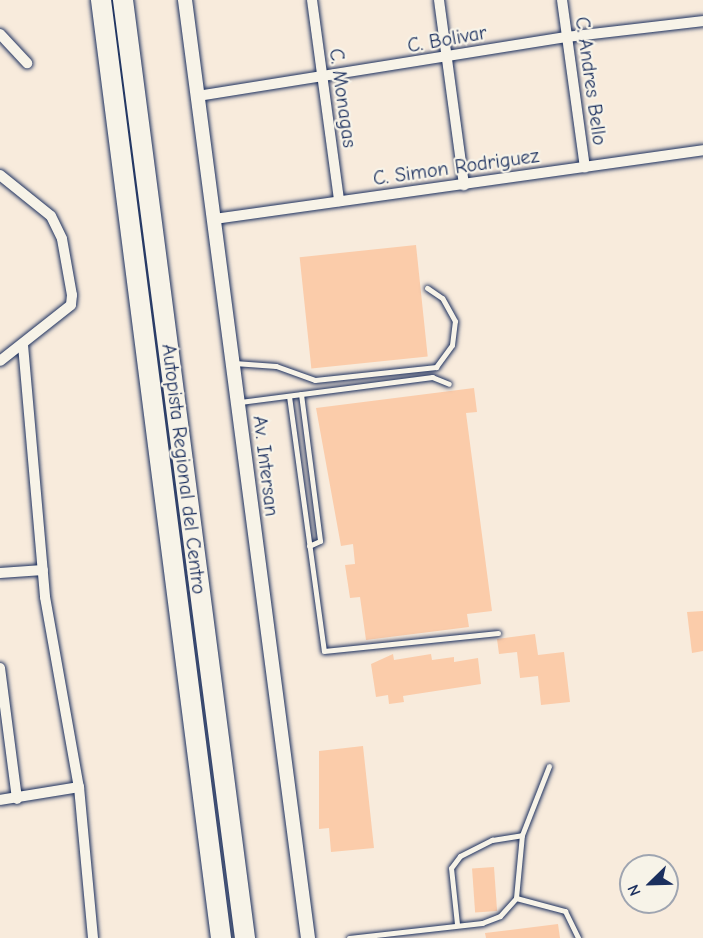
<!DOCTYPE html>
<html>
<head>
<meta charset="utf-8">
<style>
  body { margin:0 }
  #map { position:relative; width:703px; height:938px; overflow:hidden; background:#f8ebdc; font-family:"Comic Neue",sans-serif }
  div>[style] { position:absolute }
  .building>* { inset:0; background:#fbccaa; transform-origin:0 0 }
  .roads { filter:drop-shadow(0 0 2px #1b2f5e) drop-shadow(0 0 2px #1b2f5e) }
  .service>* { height:5px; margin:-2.5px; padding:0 2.5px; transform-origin:2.5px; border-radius:2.5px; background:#f7f3e8 }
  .minor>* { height:10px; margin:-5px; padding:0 5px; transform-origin:5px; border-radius:5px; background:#f7f3e8 }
  .tertiary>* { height:14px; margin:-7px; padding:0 7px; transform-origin:7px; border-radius:7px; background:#f7f3e8 }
  .motorway>* { height:20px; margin:-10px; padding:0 10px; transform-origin:10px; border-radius:10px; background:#f7f3e8 }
  span { translate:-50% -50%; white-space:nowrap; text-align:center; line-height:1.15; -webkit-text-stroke:4.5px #f7f3e8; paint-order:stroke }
  .street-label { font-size:20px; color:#1b2f5e }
  .north { position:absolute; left:619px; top:854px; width:60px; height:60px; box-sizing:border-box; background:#f7f3e8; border:2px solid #9fa5b1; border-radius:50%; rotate:247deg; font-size:16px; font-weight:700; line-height:24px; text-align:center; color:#1b2f5e }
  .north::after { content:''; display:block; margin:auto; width:21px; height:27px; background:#1b2f5e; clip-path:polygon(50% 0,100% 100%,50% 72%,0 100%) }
</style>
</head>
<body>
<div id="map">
  <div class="building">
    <div style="left:416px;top:245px;width:112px;height:117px;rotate:84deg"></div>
    <div style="clip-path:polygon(474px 388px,477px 412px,466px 413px,492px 611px,467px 614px,469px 627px,366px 640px,360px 597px,350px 598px,345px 565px,355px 564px,353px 544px,341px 546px,316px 408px)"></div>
    <div style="clip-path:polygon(703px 611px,703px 651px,692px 653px,687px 612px)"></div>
    <div style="clip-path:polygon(535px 634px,538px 655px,564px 652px,570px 702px,541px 705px,538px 676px,520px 678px,517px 652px,499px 654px,497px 639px)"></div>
    <div style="clip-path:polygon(393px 654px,394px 660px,431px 654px,432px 660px,454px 657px,454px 662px,478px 658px,481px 684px,403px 696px,404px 702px,389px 704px,388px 695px,376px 697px,371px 664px)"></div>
    <div style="clip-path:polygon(363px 746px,374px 848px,331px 852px,329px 828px,319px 829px,319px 751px)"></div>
    <div style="left:494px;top:867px;width:44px;height:22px;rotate:86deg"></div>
    <div style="clip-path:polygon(558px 924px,560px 938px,486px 938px,485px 933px)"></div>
  </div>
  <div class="roads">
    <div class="service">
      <div style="left:234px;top:363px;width:42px;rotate:4.1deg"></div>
      <div style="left:276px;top:366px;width:41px;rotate:19.7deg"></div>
      <div style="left:315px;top:380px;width:122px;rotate:-6.1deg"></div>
      <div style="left:436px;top:367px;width:27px;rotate:-54deg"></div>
      <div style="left:452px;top:345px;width:24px;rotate:-83deg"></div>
      <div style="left:455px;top:321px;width:26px;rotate:-119deg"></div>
      <div style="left:442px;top:298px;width:18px;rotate:-146deg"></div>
      <div style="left:301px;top:394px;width:148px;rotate:82.6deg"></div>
      <div style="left:320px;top:541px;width:12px;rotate:156deg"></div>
      <div style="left:289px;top:396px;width:257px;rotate:82.2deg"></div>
      <div style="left:324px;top:651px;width:175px;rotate:-5.9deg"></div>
      <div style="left:240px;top:402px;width:194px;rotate:-7.4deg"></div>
      <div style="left:432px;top:377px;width:18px;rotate:22deg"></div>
      <div style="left:516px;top:898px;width:51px;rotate:14.9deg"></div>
      <div style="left:565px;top:911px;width:30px;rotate:64deg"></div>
      <div style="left:457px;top:924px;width:56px;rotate:-96.1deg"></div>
      <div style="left:451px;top:868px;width:15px;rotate:-53deg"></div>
      <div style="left:460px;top:856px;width:36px;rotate:-27deg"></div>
      <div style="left:492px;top:840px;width:30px;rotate:-9deg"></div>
      <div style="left:349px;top:938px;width:134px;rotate:-6.4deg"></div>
      <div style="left:482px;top:923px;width:19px;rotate:-21deg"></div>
      <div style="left:500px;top:916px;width:24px;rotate:-48deg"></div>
      <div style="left:516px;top:898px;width:63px;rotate:-84.6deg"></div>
      <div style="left:522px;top:835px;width:74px;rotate:-68.6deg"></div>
    </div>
    <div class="minor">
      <div style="left:312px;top:0;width:203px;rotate:82.3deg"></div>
      <div style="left:439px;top:0;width:187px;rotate:82.3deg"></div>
      <div style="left:562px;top:0;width:169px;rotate:82.2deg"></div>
      <div style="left:0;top:34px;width:40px;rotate:47deg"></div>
      <div style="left:198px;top:96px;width:374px;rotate:-9.1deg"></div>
      <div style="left:567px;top:37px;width:137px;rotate:-6.7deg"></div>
      <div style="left:0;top:175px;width:65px;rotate:38.8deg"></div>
      <div style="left:51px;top:216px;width:25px;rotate:64deg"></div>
      <div style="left:62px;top:239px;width:57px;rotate:79.9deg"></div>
      <div style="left:72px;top:295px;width:10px;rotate:96deg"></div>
      <div style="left:71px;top:305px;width:90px;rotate:141.7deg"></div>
      <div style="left:214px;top:219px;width:494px;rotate:-8deg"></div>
      <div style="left:23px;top:345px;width:253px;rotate:85deg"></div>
      <div style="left:45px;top:597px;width:193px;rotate:79.9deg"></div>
      <div style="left:79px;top:787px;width:152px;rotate:84.7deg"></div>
      <div style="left:0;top:573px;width:43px;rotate:-4deg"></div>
      <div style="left:0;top:668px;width:132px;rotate:82.6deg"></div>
      <div style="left:0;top:800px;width:80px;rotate:-9.3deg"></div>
    </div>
    <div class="tertiary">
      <div style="left:185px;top:0;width:946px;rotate:82.53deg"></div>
    </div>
    <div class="motorway">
      <div style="left:101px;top:0;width:946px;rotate:82.71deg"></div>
      <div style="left:123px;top:0;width:946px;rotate:82.59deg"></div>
    </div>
  </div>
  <div class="street-label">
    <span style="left:447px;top:39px;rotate:-10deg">C. Bolivar</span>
    <span style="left:591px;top:81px;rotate:82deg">C. Andres Bello</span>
    <span style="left:343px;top:98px;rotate:82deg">C. Monagas</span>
    <span style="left:456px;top:167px;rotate:-8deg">C. Simon Rodriguez</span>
    <span style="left:266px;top:466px;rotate:83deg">Av. Intersan</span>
    <span style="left:184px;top:469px;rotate:83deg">Autopista Regional del Centro</span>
  </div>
  <div class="north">N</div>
</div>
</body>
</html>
